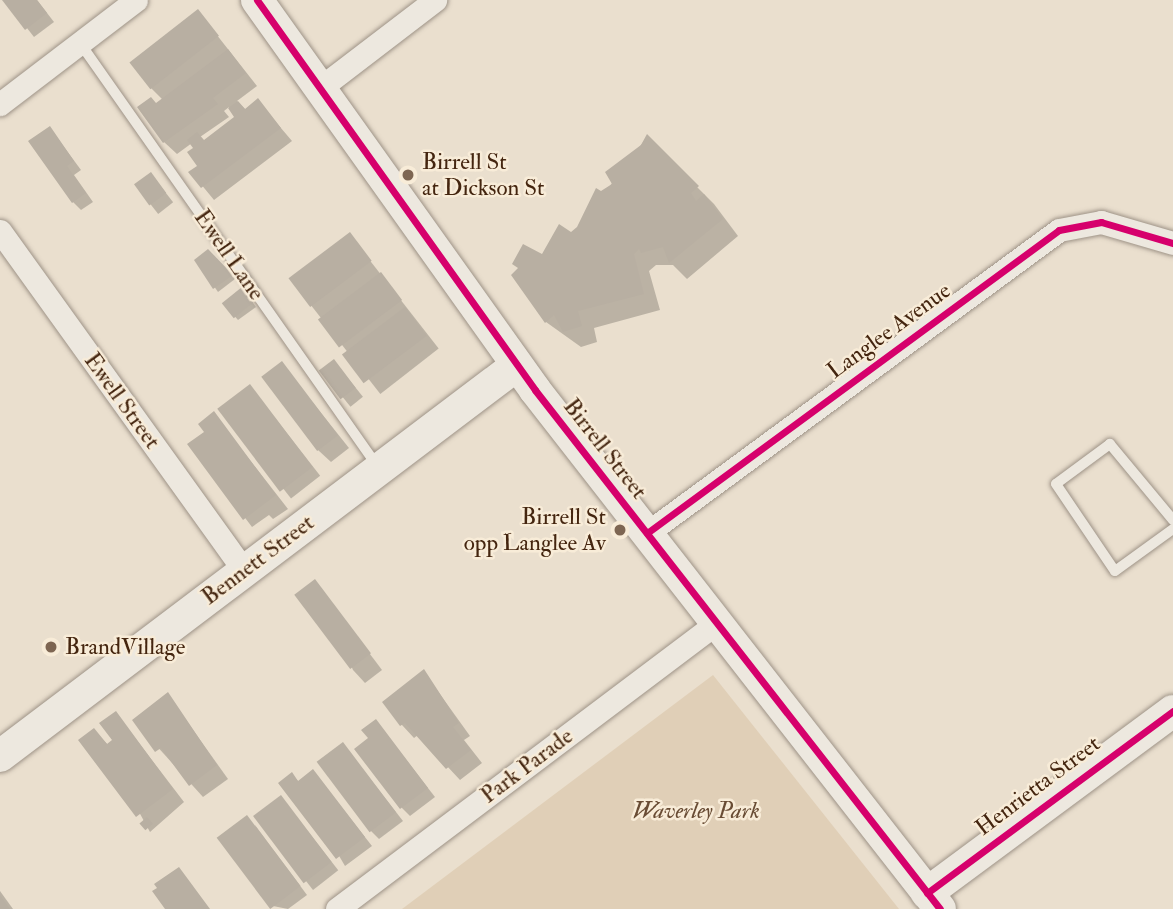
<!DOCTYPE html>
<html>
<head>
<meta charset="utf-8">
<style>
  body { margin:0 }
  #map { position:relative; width:1173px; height:909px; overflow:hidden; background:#eadfce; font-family:"IM FELL Double Pica",serif }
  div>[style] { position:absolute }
  .green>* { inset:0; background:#e0cfb7 }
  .shadow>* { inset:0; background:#0003; transform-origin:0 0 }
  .building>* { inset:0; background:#b8afa2; transform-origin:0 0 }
  .roads { filter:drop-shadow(0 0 2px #9e9387) drop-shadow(0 0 2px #9e9387) }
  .lane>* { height:10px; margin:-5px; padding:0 5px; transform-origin:5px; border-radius:5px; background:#ede8df }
  .street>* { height:23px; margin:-11.5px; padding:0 11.5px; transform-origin:11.5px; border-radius:11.5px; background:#ede8df }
  .secondary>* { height:32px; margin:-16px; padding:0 16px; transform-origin:16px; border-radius:16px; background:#ede8df }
  .cycleway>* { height:7px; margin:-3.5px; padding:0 3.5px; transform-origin:3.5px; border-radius:3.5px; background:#d6006c }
  .dots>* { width:19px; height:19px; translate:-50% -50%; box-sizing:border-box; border:4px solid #f8ecd8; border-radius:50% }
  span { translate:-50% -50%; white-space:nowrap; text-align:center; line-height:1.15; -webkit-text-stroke:5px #f8ecd8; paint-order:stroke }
  .poi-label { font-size:23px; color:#44250f }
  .left { translate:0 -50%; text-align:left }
  .right { translate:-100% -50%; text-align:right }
  .street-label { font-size:23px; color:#44250f }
  .park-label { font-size:23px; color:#694c34; font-style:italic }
</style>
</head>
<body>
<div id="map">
  <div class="green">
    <div style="clip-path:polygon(713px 675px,899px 909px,402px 909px)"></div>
  </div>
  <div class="shadow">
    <div style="clip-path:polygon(5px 0,37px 0,54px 22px,34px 37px)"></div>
    <div style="clip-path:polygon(evenodd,198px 11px,257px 86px,237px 101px,246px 110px,258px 101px,292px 141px,214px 200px,191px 172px,199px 166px,192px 143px,177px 154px,164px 142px,157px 105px,163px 100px,151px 88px,198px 11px,229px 107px,236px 117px,204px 141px,200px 137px,229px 117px,224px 111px,229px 107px)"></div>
    <div style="clip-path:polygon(50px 128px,81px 170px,74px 175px,93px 202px,81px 210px,73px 202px)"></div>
    <div style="clip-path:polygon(647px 137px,714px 204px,738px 236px,687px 279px,673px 265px,656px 265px,649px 271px,660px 310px,594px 328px,597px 342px,581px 347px,546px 322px,542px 256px,578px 228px)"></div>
    <div style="left:151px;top:174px;width:36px;height:19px;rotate:52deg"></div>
    <div style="left:350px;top:235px;width:144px;height:74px;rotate:52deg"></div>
    <div style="clip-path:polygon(208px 251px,235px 279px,218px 292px,196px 260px)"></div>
    <div style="clip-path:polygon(246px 293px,256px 307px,238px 320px,224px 304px)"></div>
    <div style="left:334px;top:361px;width:46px;height:16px;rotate:51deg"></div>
    <div style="clip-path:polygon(282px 364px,349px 448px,331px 462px,318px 450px)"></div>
    <div style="left:250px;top:386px;width:114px;height:37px;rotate:52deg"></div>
    <div style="clip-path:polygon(214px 414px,288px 509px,273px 519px,269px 515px,252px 527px,190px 445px,206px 433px)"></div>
    <div style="clip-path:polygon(315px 581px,382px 670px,365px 683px,353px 670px)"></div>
    <div style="clip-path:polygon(424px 672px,470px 736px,464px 740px,482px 763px,460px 780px,418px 735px,414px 738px,402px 725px,384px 702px)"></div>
    <div style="clip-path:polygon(168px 695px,228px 779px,203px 797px,134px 721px)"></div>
    <div style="clip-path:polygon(116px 713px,184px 802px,150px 832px,94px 730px,108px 745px,114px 741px)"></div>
    <div style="clip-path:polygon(383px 730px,435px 797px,410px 816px,402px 808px)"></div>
    <div style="clip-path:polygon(343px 744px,403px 821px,379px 839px,371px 831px)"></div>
    <div style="clip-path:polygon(313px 771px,372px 846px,345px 866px,291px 774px,299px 782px)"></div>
    <div style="left:281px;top:797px;width:93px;height:32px;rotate:52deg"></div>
    <div style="clip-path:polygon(255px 825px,307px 895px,288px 909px,273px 906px)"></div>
    <div style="clip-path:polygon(0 891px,13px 909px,0 909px)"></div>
  </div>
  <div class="building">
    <div style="clip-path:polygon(2px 0,37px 0,47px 13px,25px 30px)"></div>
    <div style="left:198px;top:9px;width:34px;height:87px;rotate:52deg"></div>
    <div style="clip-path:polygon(228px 49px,246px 73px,213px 98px,218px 104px,163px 143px,137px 107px,151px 97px,156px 103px)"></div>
    <div style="clip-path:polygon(258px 98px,281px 128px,201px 188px,188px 172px,197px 166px,187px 152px,193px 148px,187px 140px,197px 132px,204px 140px,234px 117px,228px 108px,238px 101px,245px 109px)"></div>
    <div style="clip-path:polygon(50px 126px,74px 161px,67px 166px,86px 193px,72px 203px,28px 141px)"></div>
    <div style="clip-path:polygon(647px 134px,699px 186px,691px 193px,696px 201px,704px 194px,723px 219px,669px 263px,663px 247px,641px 253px,639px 249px,634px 254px,644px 294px,578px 311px,582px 326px,563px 332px,554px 315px,545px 323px,511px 275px,518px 268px,512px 264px,523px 244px,542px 254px,559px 224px,571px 232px,577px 227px,596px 188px,601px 191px,612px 184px,605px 172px,641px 145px)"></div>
    <div style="left:151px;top:172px;width:26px;height:21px;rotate:54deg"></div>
    <div style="left:350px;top:232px;width:36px;height:77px;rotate:53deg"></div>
    <div style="clip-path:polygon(208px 249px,233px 275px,213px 289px,194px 260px)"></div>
    <div style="left:381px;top:272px;width:35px;height:79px;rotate:53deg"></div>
    <div style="left:242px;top:287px;width:19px;height:26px;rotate:51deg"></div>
    <div style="left:405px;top:307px;width:36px;height:79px;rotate:53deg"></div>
    <div style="left:334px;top:359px;width:36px;height:19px;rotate:53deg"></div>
    <div style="left:282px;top:361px;width:93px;height:26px;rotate:53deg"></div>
    <div style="left:250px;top:384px;width:104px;height:41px;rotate:53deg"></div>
    <div style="clip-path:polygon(214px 411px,276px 495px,243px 520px,187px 444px,204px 432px,198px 424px)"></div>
    <div style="left:315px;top:579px;width:93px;height:26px;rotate:53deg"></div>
    <div style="clip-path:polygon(424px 669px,459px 723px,453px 727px,471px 750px,446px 769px,405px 723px,400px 726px,382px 702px)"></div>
    <div style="clip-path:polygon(168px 692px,217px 765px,189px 786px,161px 748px,155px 752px,132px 720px)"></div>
    <div style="clip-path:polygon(116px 711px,173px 789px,136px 817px,78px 740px,94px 728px,107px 744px,112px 740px,99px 723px)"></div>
    <div style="clip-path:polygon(376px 719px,428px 788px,400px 809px,354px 749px,368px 738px,361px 730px)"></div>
    <div style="left:343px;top:742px;width:88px;height:33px;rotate:53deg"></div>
    <div style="clip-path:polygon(313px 769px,365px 837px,336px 859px,278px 783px,292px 772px,298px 781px)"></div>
    <div style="left:281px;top:795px;width:84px;height:35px;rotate:53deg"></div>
    <div style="left:247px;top:815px;width:89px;height:38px;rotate:53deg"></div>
    <div style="left:147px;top:817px;width:9px;height:10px;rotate:49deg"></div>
    <div style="clip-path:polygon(179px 867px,210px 909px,165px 909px,152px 891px,157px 888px,154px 884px)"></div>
    <div style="clip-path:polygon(0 895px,10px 909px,0 909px)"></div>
  </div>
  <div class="roads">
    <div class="lane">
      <div style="left:80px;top:43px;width:518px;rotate:54.9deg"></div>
      <div style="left:1173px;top:520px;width:99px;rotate:-129.7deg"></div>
      <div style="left:1110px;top:444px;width:67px;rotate:143.5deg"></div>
      <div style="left:1056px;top:484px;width:105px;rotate:55.9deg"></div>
      <div style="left:1115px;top:571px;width:72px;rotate:-35.9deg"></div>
    </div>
    <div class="street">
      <div style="left:320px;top:88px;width:145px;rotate:-37.4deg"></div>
      <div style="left:0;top:104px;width:171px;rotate:-37.4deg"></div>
      <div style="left:0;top:231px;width:418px;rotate:54.3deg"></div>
      <div style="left:647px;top:533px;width:511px;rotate:-36.33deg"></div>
      <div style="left:1059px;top:230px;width:43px;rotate:-10.8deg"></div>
      <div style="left:1101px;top:222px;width:75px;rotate:16.3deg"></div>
      <div style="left:337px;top:909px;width:475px;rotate:-37deg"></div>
    </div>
    <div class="secondary">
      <div style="left:257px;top:0;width:479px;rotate:54.5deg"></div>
      <div style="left:535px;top:390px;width:658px;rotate:52.03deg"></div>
      <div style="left:0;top:756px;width:648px;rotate:-37.1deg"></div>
      <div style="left:927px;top:893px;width:306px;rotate:-36.5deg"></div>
    </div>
  </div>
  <div class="cycleway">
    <div style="left:257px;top:0;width:479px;rotate:54.5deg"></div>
    <div style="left:535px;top:390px;width:658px;rotate:52.03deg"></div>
    <div style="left:647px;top:533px;width:511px;rotate:-36.33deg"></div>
    <div style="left:1059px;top:230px;width:43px;rotate:-10.8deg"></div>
    <div style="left:1101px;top:222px;width:75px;rotate:16.3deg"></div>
    <div style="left:927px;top:893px;width:306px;rotate:-36.5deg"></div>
  </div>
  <div class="dots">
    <div style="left:408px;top:175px;background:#7e6652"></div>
    <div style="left:620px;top:530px;background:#7e6652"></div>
    <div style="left:51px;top:647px;background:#7e6652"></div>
  </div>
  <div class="poi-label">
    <span class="left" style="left:422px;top:175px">Birrell St<br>at Dickson St</span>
    <span class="right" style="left:606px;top:530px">Birrell St<br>opp Langlee Av</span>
    <span class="left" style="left:65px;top:647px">BrandVillage</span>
  </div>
  <div class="street-label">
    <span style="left:229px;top:255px;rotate:55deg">Ewell Lane</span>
    <span style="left:889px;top:331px;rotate:-36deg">Langlee Avenue</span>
    <span style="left:122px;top:401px;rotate:54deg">Ewell Street</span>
    <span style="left:605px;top:449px;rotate:52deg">Birrell Street</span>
    <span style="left:258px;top:560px;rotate:-37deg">Bennett Street</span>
    <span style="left:527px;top:766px;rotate:-37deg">Park Parade</span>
    <span style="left:1038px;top:786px;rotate:-37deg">Henrietta Street</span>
  </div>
  <div class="park-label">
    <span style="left:696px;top:811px">Waverley Park</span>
  </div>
</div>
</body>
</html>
